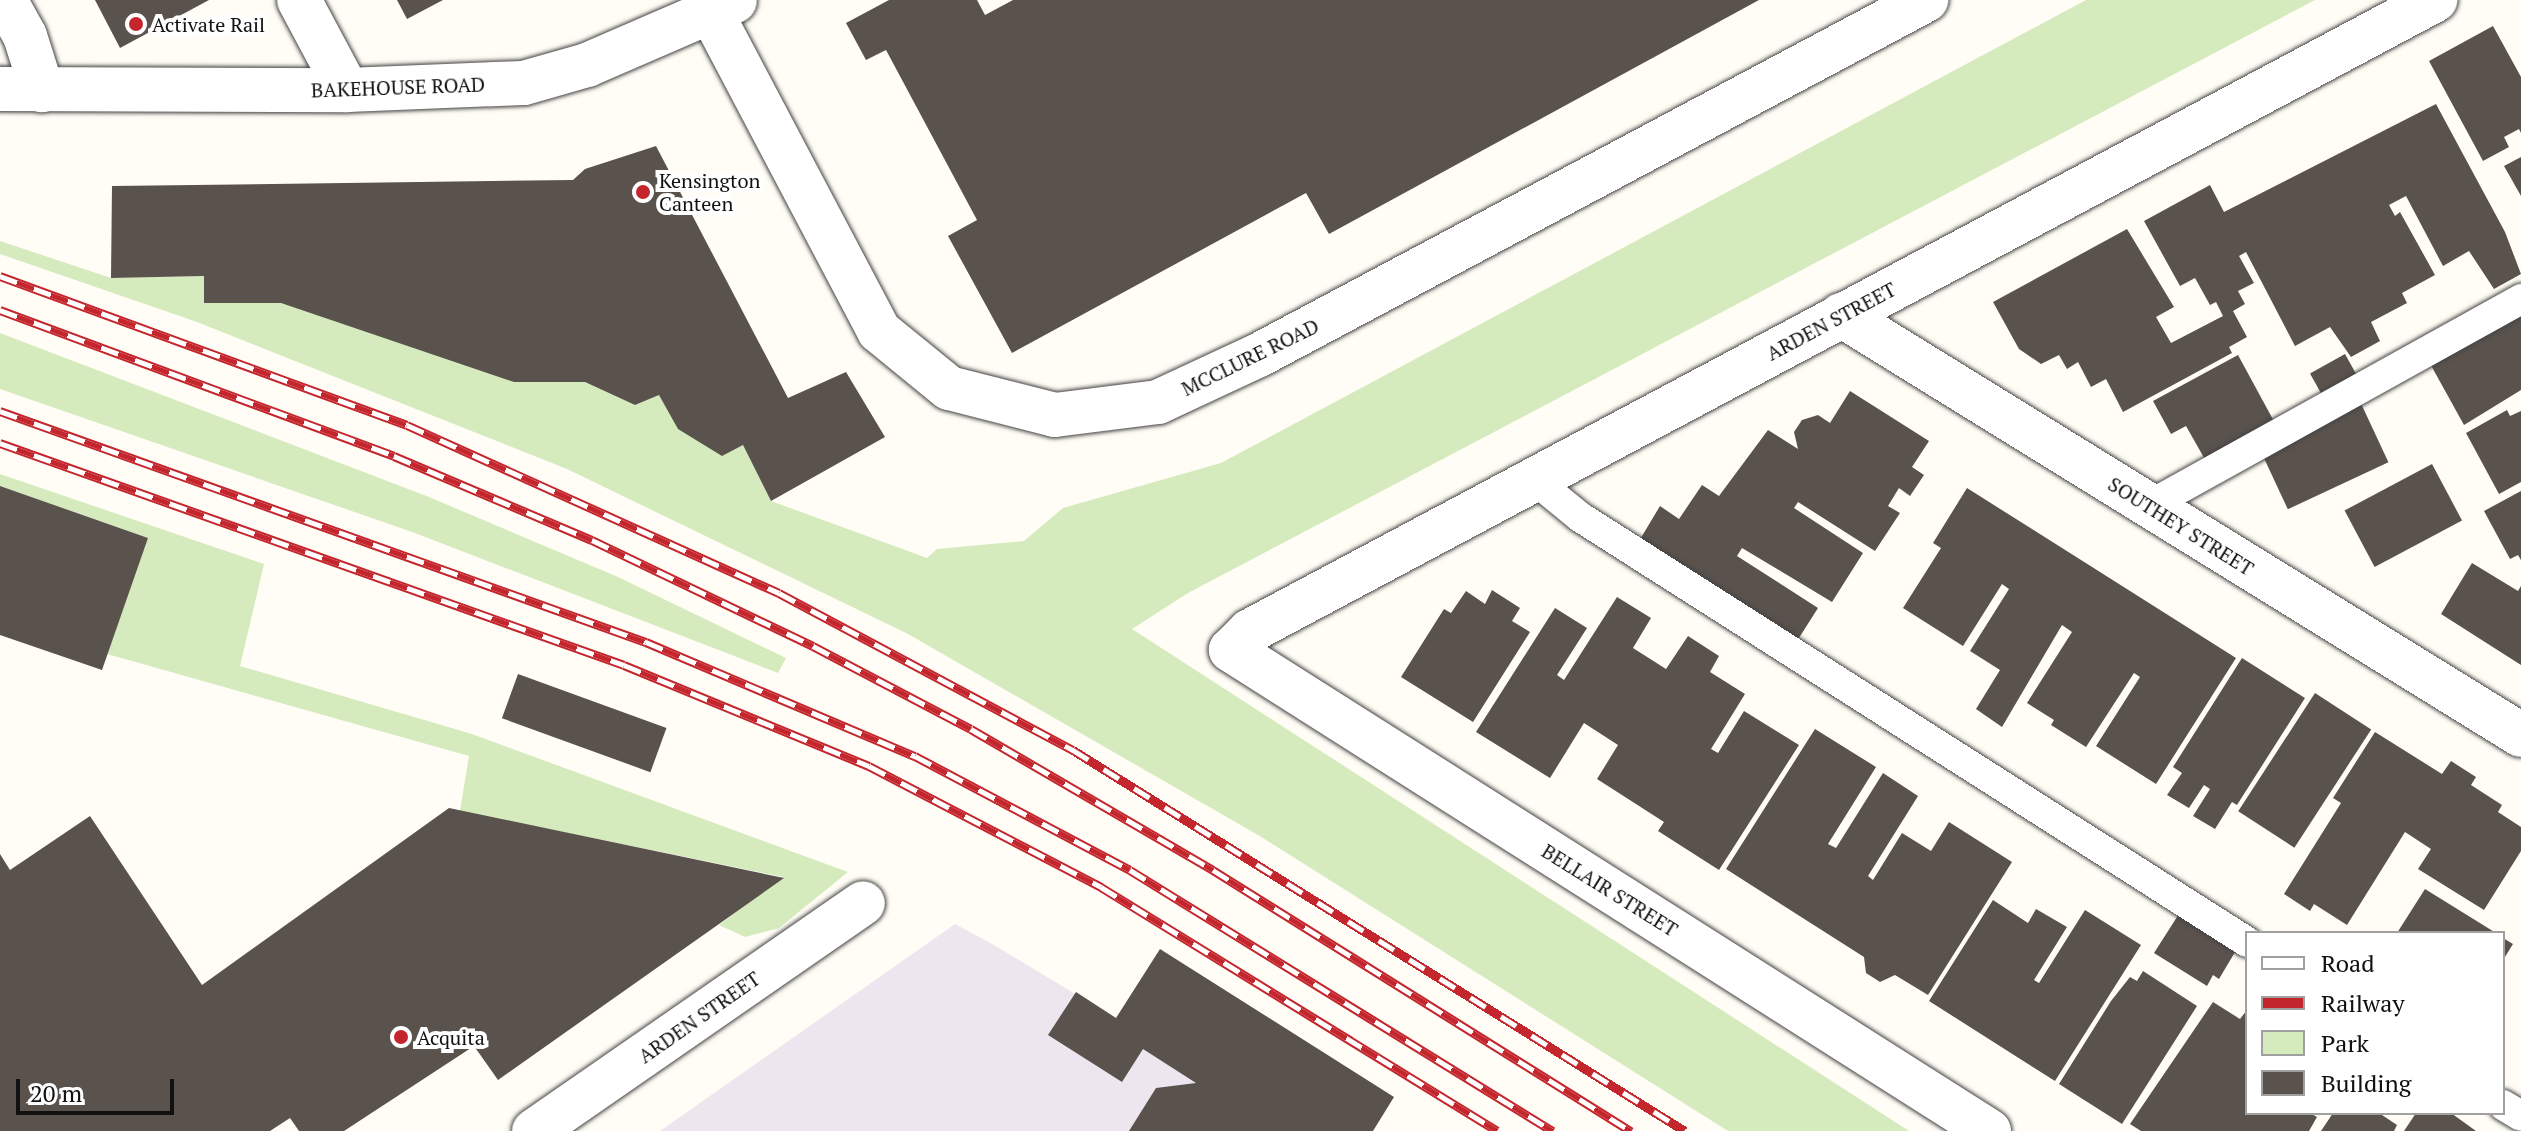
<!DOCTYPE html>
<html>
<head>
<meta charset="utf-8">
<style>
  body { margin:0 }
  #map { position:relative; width:2521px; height:1131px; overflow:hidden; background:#fffdf5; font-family:"PT Serif",serif }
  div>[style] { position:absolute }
  .industrial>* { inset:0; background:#eee6ef }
  .green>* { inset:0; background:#d5ebbd }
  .building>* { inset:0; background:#5a524d; transform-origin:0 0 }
  .roads { filter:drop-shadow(0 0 2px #444) drop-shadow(0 0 2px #444) }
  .service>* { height:30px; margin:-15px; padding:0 15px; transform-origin:15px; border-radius:15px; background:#fff }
  .minor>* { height:44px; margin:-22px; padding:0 22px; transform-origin:22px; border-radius:22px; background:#fff }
  .rail>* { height:9px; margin-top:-4.5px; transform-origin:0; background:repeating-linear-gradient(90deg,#fff 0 18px,#c4262e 0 36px); box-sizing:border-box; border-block:2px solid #c4262e }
  .dots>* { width:22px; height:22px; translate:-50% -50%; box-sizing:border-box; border:4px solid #fff; border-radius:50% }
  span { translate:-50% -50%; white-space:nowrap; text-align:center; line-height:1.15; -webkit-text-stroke:8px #fff; paint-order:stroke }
  .poi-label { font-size:20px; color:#111 }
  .left { translate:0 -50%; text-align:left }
  .street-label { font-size:20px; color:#111 }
  .legend { position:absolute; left:2245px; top:931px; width:260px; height:184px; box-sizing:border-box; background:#fff; border:2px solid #a0a0a0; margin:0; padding:10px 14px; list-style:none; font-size:24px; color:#111 }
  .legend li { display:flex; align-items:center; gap:16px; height:40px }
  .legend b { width:40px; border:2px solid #a0a0a0 }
  .scale { position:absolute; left:16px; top:1079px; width:158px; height:36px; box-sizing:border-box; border:4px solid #111; border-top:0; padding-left:10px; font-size:24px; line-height:28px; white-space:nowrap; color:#111; -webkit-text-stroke:6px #fff; paint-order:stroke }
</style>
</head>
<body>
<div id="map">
  <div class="industrial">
    <div style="clip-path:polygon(955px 924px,994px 945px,1303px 1131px,660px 1131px)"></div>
  </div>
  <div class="green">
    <div style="clip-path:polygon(2086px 0,2315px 0,1188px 593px,1132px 629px,1909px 1131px,1728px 1131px,1258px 835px,908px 634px,567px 469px,197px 322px,0 254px,0 241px,111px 278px,204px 276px,204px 303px,281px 303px,585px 382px,635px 405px,659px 395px,722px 455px,743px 445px,771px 501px,927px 558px,937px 549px,1024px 541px,1063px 508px,1221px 463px)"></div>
    <div style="clip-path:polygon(0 333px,429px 497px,618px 577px,786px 658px,778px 673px,415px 533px,0 389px)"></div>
    <div style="clip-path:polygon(0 474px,264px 564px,240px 666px,472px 734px,848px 872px,779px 928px,745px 937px,719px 925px,783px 877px,460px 811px,469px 756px,107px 654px,148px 538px,0 486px)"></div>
  </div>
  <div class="building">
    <div style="clip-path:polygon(95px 0,209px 0,120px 48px)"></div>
    <div style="clip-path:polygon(397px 0,443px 0,407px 19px)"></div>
    <div style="clip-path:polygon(889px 0,977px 0,985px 15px,1013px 0,1759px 0,1329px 234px,1306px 193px,1012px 353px,948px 236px,977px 220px,886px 50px,866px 60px,846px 23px)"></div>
    <div style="clip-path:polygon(2493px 26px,2521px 77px,2521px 133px,2519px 129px,2504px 137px,2509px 147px,2483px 161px,2429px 61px)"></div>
    <div style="clip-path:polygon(2436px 104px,2505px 232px,2521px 274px,2494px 289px,2469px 251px,2443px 266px,2406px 196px,2389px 205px,2395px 216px,2400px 212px,2435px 275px,2402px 293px,2407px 303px,2371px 322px,2380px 341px,2351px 357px,2330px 327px,2295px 346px,2246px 252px,2239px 256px,2254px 283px,2238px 291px,2245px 304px,2233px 311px,2247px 337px,2229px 347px,2232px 353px,2123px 412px,2106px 379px,2091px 387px,2078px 362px,2067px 369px,2059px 355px,2041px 364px,2019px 349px,1993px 302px,2127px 229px,2174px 307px,2156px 317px,2171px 343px,2223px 316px,2216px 302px,2210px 305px,2195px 278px,2180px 286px,2144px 221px,2210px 185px,2224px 212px)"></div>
    <div style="clip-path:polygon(656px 146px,788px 398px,846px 372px,885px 437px,771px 501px,743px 445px,722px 456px,678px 429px,659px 395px,635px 405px,585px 382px,514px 382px,281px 303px,204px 303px,204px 276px,111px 278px,112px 186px,573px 180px,585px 169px)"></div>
    <div style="clip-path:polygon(2521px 157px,2521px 196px,2504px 166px)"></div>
    <div style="clip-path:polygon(2521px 309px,2521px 390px,2464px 425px,2428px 360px)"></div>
    <div style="left:2345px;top:354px;width:29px;height:40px;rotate:61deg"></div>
    <div style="clip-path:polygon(2238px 355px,2276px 425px,2207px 463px,2186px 426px,2171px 434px,2153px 401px)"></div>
    <div style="clip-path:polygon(1850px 391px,1929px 441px,1912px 467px,1924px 475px,1910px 496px,1899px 488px,1888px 506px,1900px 513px,1875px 551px,1798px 502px,1794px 508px,1863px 553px,1832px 602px,1742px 548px,1737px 556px,1818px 608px,1797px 641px,1639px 541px,1660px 506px,1679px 519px,1702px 485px,1719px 496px,1768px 430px,1798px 449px,1794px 432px,1802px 420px,1818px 415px,1830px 423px)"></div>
    <div style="left:2358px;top:397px;width:72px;height:111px;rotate:65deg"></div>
    <div style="clip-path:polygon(2507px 410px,2510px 416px,2521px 411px,2521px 482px,2499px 494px,2466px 433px)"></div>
    <div style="left:2432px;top:464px;width:64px;height:99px;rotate:62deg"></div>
    <div style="clip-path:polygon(0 486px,148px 538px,102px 670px,0 635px)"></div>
    <div style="clip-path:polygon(1967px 488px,2236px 658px,2156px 784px,2096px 746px,2140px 677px,2134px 673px,2086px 747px,2051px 725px,2054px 720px,2027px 703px,2072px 632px,2062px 625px,2002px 727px,1976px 709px,2000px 670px,1970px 651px,2009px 589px,2002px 584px,1963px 646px,1903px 608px,1941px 548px,1933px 543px)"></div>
    <div style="clip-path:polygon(2521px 491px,2521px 560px,2518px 555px,2510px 559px,2484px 511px)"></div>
    <div style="clip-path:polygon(2472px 563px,2518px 591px,2521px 586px,2521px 665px,2441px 614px)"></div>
    <div style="clip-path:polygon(1492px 590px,1520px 608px,1512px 621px,1530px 632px,1473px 722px,1401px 677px,1444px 609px,1451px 613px,1466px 591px,1485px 604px)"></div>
    <div style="clip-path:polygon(1617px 597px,1651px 618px,1633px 648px,1666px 669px,1688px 636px,1719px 656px,1710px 672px,1745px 694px,1711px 749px,1718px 753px,1744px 711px,1799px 745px,1719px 870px,1658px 831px,1664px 822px,1597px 779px,1618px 745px,1584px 723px,1550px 778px,1476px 732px,1555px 608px,1587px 628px,1557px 675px,1564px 680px)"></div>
    <div style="clip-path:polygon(2242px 658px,2305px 698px,2237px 805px,2232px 802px,2215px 829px,2193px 816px,2210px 789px,2204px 785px,2189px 808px,2167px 795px,2182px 773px,2173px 767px)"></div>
    <div style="left:518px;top:674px;width:158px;height:47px;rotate:20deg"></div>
    <div style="left:2315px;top:693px;width:67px;height:141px;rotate:33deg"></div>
    <div style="clip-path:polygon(1815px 729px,1876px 767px,1828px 844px,1836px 848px,1883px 773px,1918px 796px,1868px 876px,1873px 880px,1902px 833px,1931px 851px,1949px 822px,2012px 862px,1928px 995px,1895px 975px,1880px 982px,1866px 973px,1864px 957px,1726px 869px)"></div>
    <div style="clip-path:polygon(2375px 732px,2442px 774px,2451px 761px,2476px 777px,2471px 785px,2502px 805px,2498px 812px,2521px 827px,2521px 851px,2484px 910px,2418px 869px,2431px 849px,2405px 832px,2347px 925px,2314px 904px,2310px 911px,2284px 894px,2341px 803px,2333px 798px)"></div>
    <div style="clip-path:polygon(449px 808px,784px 878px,498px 1080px,474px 1046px,344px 1131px,299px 1131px,290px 1118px,270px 1131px,0 1131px,0 854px,10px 870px,90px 816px,202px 985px)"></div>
    <div style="clip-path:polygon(2425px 889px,2496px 933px,2397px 933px)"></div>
    <div style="clip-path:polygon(1993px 900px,2028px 923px,2036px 909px,2067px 927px,2034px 980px,2039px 983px,2085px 910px,2141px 945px,2055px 1081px,1929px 1001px)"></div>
    <div style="clip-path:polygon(2184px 906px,2241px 942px,2219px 979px,2213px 975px,2207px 986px,2154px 953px)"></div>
    <div style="clip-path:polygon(2503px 938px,2513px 944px,2503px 960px)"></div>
    <div style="clip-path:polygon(1160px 949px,1394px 1097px,1373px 1131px,1129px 1131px,1156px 1088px,1196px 1083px,1143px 1049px,1122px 1082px,1048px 1035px,1076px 992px,1116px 1018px)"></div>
    <div style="clip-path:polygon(2143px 971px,2197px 1006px,2122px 1124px,2059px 1084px,2111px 1001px,2130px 977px,2137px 981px)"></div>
    <div style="clip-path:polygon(2213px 1002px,2240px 1019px,2247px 1010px,2247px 1113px,2310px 1113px,2317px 1117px,2309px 1131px,2141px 1131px,2130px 1124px)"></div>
    <div style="clip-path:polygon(2333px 1113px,2379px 1113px,2397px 1125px,2394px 1131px,2321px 1131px)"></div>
    <div style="clip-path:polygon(2416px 1113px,2451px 1113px,2476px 1131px,2404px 1131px)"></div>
  </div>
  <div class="roads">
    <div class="service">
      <div style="left:1536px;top:481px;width:57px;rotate:39.3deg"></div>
      <div style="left:1580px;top:517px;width:791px;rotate:32.5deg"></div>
      <div style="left:2148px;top:506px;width:427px;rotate:-29deg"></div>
      <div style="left:2503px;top:1105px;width:21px;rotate:31deg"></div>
    </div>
    <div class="minor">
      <div style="left:5px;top:0;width:41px;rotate:60.9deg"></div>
      <div style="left:25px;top:36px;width:57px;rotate:72.5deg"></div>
      <div style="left:299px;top:0;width:102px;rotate:61.9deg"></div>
      <div style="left:712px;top:14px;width:358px;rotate:62.2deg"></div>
      <div style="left:879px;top:331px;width:90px;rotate:39.2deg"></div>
      <div style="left:949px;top:388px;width:109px;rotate:14.3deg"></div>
      <div style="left:1055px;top:415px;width:104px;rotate:-7.2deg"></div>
      <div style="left:1158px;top:402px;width:111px;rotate:-25deg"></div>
      <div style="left:1259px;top:355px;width:756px;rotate:-28.02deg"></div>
      <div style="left:0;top:89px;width:347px;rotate:0.2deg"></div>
      <div style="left:347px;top:90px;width:177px;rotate:-2.3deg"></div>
      <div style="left:524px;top:83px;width:66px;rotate:-15.9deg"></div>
      <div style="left:587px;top:65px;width:161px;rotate:-23.4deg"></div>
      <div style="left:1841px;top:315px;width:799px;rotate:31.7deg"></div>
      <div style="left:534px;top:1131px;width:400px;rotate:-34.7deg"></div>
      <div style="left:1989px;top:1131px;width:898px;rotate:-147.6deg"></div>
      <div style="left:1231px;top:650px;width:27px;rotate:-45deg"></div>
      <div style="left:1250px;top:631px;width:1343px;rotate:-28.03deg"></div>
    </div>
  </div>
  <div class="rail">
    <div style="left:0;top:276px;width:433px;rotate:20.1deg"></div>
    <div style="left:407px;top:425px;width:408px;rotate:24.3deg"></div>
    <div style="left:779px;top:593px;width:333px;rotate:28.1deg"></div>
    <div style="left:1073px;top:750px;width:721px;rotate:31.9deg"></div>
    <div style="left:0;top:310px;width:420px;rotate:20.3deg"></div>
    <div style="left:394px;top:456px;width:215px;rotate:23deg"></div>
    <div style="left:592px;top:540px;width:245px;rotate:25.6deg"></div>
    <div style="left:813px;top:646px;width:178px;rotate:27.7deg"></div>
    <div style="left:971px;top:729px;width:280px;rotate:30.2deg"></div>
    <div style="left:1213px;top:870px;width:493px;rotate:32deg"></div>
    <div style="left:0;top:411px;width:686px;rotate:19.68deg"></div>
    <div style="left:646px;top:642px;width:292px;rotate:23deg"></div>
    <div style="left:915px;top:756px;width:243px;rotate:27.9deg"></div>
    <div style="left:1130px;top:870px;width:497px;rotate:31.7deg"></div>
    <div style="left:0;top:443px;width:662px;rotate:19.58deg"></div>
    <div style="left:624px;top:665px;width:265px;rotate:22.4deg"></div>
    <div style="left:869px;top:766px;width:262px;rotate:27.5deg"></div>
    <div style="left:1101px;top:887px;width:465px;rotate:31.6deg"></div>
  </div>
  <div class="dots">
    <div style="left:136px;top:24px;background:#c4262e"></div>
    <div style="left:643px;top:192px;background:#c4262e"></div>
    <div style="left:401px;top:1037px;background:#c4262e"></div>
  </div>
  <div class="poi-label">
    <span class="left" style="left:152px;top:24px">Activate Rail</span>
    <span class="left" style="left:659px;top:192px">Kensington<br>Canteen</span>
    <span class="left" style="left:417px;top:1037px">Acquita</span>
  </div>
  <div class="street-label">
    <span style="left:398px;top:87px;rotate:-2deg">BAKEHOUSE ROAD</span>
    <span style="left:1831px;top:321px;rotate:-28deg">ARDEN STREET</span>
    <span style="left:1250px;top:357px;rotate:-26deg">MCCLURE ROAD</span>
    <span style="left:2181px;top:526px;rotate:32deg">SOUTHEY STREET</span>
    <span style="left:1610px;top:890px;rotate:32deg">BELLAIR STREET</span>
    <span style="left:699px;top:1017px;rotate:-35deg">ARDEN STREET</span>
  </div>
  <ul class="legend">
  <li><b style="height:10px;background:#fff"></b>Road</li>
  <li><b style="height:10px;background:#c4262e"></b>Railway</li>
  <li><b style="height:22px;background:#d5ebbd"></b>Park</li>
  <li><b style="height:22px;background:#5a524d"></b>Building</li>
  </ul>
  <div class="scale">20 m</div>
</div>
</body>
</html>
